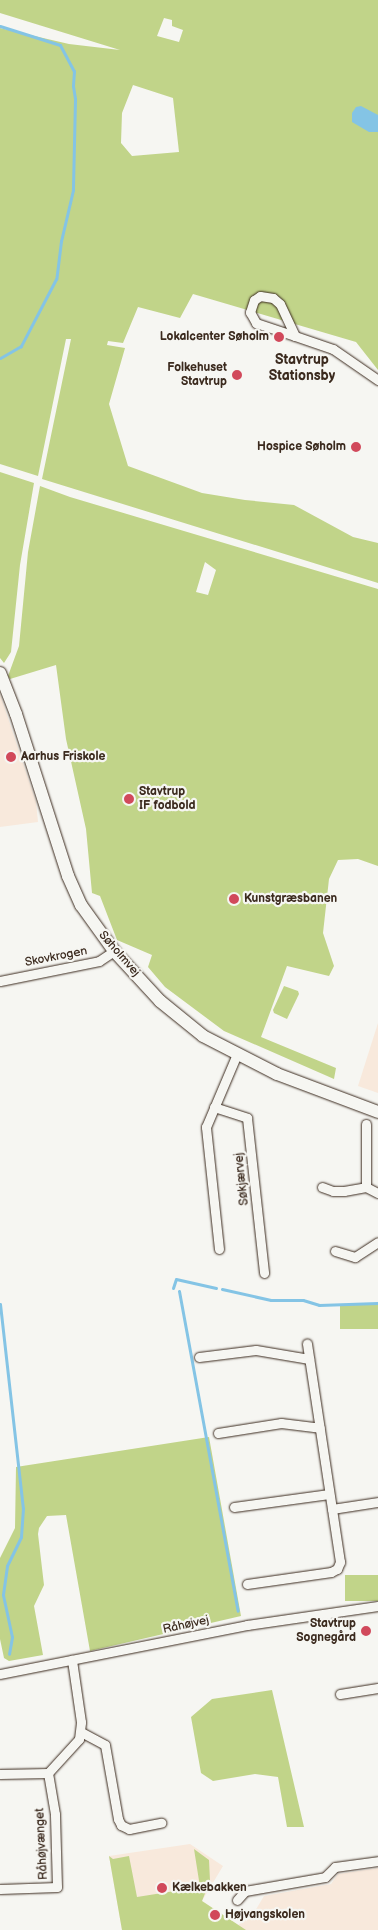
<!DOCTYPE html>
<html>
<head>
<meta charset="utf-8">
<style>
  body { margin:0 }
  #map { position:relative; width:378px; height:1930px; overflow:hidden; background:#f6f6f2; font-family:"Balsamiq Sans",sans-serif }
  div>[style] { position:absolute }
  .built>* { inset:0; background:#f8e9dc }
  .green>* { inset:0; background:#c1d489; transform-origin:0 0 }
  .water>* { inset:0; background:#84c4e5 }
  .stream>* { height:3px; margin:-1.5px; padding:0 1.5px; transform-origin:1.5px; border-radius:1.5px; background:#84c4e5 }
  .roads { filter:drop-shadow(0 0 1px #3b2a1e) drop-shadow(0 0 1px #3b2a1e) }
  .street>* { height:9px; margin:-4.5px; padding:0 4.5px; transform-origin:4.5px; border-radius:4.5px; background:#f6f6f2 }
  .secondary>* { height:12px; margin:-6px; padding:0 6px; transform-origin:6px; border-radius:6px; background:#f6f6f2 }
  .dots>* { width:14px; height:14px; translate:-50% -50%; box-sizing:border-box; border:2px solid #f6f6f2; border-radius:50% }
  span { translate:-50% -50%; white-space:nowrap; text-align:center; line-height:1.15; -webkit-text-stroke:4.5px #f6f6f2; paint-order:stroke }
  .poi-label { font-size:12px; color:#3b2a1e; font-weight:700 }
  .right { translate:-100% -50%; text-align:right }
  .left { translate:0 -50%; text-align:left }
  .street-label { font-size:12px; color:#3b2a1e }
  .neighbourhood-label { font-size:14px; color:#3b2a1e; font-weight:700 }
</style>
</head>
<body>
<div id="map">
  <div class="built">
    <div style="clip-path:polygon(0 694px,36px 802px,38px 822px,0 827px)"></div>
    <div style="clip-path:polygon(378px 1023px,378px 1093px,358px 1086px)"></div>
    <div style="clip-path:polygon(190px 1844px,223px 1866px,202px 1901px,238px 1925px,252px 1916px,264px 1896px,331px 1884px,338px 1874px,378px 1868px,378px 1930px,122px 1930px,109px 1856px)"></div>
  </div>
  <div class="green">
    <div style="clip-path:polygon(evenodd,0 0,378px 0,378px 370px,356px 342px,193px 294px,180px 318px,138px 307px,123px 343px,108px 341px,107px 345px,125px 348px,109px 404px,128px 466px,202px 493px,245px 500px,294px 505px,353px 537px,378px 543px,378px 583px,42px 479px,71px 339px,66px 339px,38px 476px,0 464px,0 28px,69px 44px,120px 50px,0 13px,0 0,164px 18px,172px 20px,172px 26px,183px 30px,179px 42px,157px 36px,164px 18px,0 0,133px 85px,173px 98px,179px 152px,132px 156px,121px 143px,122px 113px,133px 85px)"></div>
    <div style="clip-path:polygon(0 472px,34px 483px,20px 565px,11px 652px,4px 663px,0 658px)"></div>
    <div style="clip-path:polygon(evenodd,40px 486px,70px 497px,378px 589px,378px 866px,358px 859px,338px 860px,329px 879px,323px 933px,334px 966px,329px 976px,287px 966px,261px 1037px,336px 1068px,334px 1079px,224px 1031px,165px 987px,148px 967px,152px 955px,117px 940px,100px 896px,92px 893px,86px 829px,66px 739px,56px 665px,10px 679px,8px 676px,19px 646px,28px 552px,40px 486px,205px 562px,216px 570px,208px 595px,196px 592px,205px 562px)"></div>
    <div style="clip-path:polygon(284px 986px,298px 991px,299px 994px,287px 1019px,274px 1013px,273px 1010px)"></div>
    <div style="left:378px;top:1305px;width:24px;height:38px;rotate:90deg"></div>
    <div style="clip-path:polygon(209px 1437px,241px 1616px,90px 1651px,66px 1515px,47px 1516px,39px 1528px,38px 1534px,44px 1585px,34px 1606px,43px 1655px,9px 1661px,4px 1658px,0 1639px,0 1558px,15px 1528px,16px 1467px)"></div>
    <div style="left:378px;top:1575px;width:26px;height:33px;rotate:90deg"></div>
    <div style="clip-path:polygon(272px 1690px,304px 1827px,287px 1827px,278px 1777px,255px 1774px,213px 1781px,201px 1773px,191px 1717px,212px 1699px)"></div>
    <div style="clip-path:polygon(194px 1849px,209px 1860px,210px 1881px,202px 1901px,246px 1930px,122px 1930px,109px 1856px,113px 1859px,129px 1856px,137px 1897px,200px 1887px)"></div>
  </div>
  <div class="water">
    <div style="clip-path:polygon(361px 106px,378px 115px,378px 132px,369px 132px,352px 122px,352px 113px,356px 107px)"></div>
  </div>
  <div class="stream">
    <div style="left:0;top:26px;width:63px;rotate:17.6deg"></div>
    <div style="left:60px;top:45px;width:30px;rotate:62deg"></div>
    <div style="left:74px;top:71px;width:15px;rotate:94deg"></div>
    <div style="left:73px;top:86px;width:13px;rotate:81deg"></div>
    <div style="left:75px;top:99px;width:91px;rotate:91.3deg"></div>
    <div style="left:73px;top:190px;width:52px;rotate:103.2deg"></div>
    <div style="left:61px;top:241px;width:38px;rotate:97deg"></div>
    <div style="left:56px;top:279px;width:76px;rotate:117.6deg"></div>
    <div style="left:21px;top:346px;width:24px;rotate:150deg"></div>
    <div style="left:173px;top:1288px;width:9px;rotate:-72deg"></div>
    <div style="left:176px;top:1279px;width:41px;rotate:12.7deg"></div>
    <div style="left:222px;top:1289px;width:50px;rotate:12.7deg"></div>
    <div style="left:271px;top:1300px;width:32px"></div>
    <div style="left:303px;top:1300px;width:17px;rotate:17deg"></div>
    <div style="left:319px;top:1305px;width:59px;rotate:-1.9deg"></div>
    <div style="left:179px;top:1291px;width:325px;rotate:79.6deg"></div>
    <div style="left:0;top:1304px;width:205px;rotate:83.6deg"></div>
    <div style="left:23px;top:1508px;width:29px;rotate:94deg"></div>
    <div style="left:21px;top:1537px;width:32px;rotate:116deg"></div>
    <div style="left:7px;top:1566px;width:29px;rotate:98deg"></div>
    <div style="left:3px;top:1595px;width:43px;rotate:77.9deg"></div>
    <div style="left:12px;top:1637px;width:17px;rotate:100deg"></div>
  </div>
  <div class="roads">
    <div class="street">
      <div style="left:295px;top:336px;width:35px;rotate:-115deg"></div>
      <div style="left:280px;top:304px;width:9px;rotate:-139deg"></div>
      <div style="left:273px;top:298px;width:13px;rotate:-171deg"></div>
      <div style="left:260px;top:296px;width:7px;rotate:146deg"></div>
      <div style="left:254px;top:300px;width:13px;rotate:108deg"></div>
      <div style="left:250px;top:312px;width:13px;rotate:61deg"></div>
      <div style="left:256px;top:323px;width:41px;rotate:18.4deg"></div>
      <div style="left:295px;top:336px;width:40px;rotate:18.9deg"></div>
      <div style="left:333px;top:349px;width:55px;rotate:34.6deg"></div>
      <div style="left:0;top:981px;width:101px;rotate:-11.4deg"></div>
      <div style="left:99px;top:961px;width:18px;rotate:-34deg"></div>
      <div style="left:214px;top:1107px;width:35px;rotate:18deg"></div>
      <div style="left:247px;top:1118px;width:156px;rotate:83.7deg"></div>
      <div style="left:322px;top:1187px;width:12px;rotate:20deg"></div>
      <div style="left:333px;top:1191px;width:11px"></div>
      <div style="left:344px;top:1191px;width:22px;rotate:-10deg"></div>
      <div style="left:366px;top:1187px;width:13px;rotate:27deg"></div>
      <div style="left:366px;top:1187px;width:63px;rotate:-90deg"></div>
      <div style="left:219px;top:1249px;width:123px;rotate:-96.1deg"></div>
      <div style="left:206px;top:1127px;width:79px;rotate:-67deg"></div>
      <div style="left:335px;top:1251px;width:21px;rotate:17deg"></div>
      <div style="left:355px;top:1257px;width:27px;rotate:-33deg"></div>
      <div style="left:199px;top:1357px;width:57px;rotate:-7deg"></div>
      <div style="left:256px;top:1350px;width:54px;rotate:9.6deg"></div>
      <div style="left:218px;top:1433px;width:64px;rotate:-9deg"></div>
      <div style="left:281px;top:1423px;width:39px;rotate:7deg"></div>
      <div style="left:234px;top:1507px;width:96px;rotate:-7.8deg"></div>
      <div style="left:332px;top:1509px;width:47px;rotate:-8.7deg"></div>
      <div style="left:247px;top:1584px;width:85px;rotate:-8.1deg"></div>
      <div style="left:331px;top:1572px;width:7px;rotate:-27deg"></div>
      <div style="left:337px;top:1569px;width:8px;rotate:-67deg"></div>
      <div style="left:340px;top:1562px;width:221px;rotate:-98.6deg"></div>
      <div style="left:0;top:1674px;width:252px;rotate:-11.2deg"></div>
      <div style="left:247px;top:1625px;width:132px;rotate:-8.3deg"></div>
      <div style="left:340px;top:1694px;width:38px;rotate:-9deg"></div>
      <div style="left:81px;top:1732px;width:27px;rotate:28deg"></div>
      <div style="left:105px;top:1745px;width:75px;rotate:80deg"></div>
      <div style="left:118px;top:1819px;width:7px;rotate:63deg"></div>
      <div style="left:121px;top:1825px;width:9px;rotate:27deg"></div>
      <div style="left:129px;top:1829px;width:33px;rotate:-11deg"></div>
      <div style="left:0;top:1774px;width:48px;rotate:-1.2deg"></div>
      <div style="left:48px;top:1773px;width:46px;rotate:-47.6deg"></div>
      <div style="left:79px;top:1739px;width:17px;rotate:-83deg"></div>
      <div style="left:81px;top:1722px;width:63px;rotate:-98.3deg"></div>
      <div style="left:0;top:1889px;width:57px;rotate:-2deg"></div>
      <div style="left:57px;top:1887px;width:73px;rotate:-91.6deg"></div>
      <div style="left:55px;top:1814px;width:42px;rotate:-99.7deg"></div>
      <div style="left:237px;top:1900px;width:12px;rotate:-48deg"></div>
      <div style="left:245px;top:1891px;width:81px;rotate:-9.9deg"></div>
      <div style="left:325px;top:1877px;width:14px;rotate:-45deg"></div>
      <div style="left:335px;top:1867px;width:43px;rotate:-7.9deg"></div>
    </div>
    <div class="secondary">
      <div style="left:0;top:673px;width:44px;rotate:68.7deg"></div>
      <div style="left:16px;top:714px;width:170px;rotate:72.2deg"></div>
      <div style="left:68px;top:876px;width:32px;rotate:66deg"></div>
      <div style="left:81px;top:905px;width:57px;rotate:54.3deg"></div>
      <div style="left:114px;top:951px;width:68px;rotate:47.4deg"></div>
      <div style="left:160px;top:1001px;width:55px;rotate:39.1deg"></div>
      <div style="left:203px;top:1036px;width:83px;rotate:27.2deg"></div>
      <div style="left:277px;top:1074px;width:108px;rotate:20.6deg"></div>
    </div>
  </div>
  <div class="dots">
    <div style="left:279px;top:337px;background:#d1495b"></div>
    <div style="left:237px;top:375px;background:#d1495b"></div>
    <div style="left:356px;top:447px;background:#d1495b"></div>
    <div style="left:11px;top:757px;background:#d1495b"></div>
    <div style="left:129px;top:799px;background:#d1495b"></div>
    <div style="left:234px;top:899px;background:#d1495b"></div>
    <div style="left:366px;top:1631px;background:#d1495b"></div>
    <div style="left:162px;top:1888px;background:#d1495b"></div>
    <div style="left:215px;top:1915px;background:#d1495b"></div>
  </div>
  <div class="poi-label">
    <span class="right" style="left:269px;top:337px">Lokalcenter Søholm</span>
    <span class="right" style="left:227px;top:375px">Folkehuset<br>Stavtrup</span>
    <span class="right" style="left:346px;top:447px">Hospice Søholm</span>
    <span class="left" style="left:21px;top:757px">Aarhus Friskole</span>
    <span class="left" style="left:139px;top:799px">Stavtrup<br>IF fodbold</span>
    <span class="left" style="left:244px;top:899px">Kunstgræsbanen</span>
    <span class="right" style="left:356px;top:1631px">Stavtrup<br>Sognegård</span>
    <span class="left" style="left:172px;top:1888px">Kælkebakken</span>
    <span class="left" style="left:225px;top:1915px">Højvangskolen</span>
  </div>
  <div class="street-label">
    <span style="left:119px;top:954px;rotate:49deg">Søholmvej</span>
    <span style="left:56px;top:957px;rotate:-11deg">Skovkrogen</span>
    <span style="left:242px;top:1179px;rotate:-96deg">Søkjærvej</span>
    <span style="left:186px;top:1625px;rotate:-12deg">Råhøjvej</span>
    <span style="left:42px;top:1844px;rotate:-93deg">Råhøjvænget</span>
  </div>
  <div class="neighbourhood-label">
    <span style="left:302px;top:368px">Stavtrup<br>Stationsby</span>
  </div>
</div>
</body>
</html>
